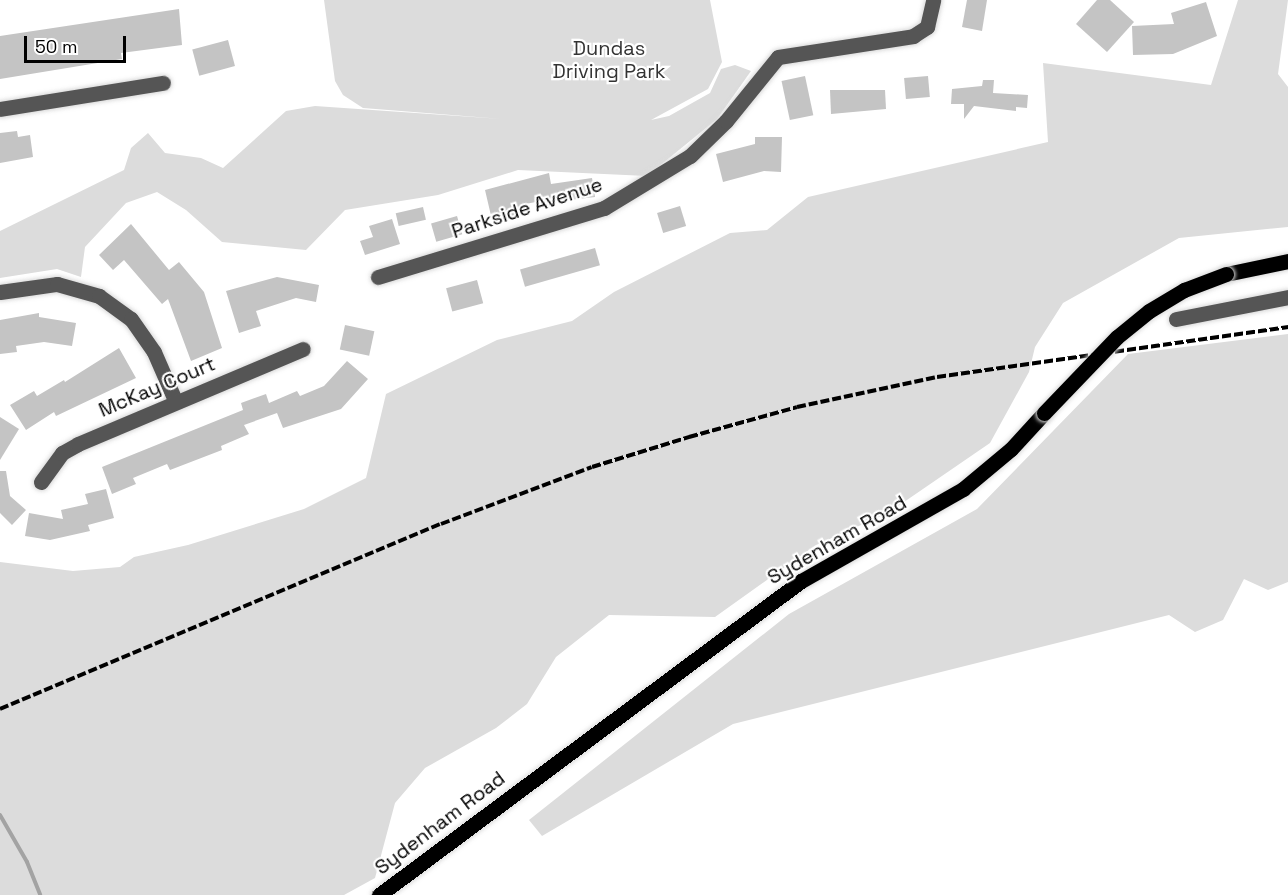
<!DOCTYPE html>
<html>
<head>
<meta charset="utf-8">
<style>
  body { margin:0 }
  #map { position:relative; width:1288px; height:895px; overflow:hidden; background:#fff; font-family:"Space Grotesk",sans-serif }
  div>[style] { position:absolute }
  .green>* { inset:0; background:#dcdcdc }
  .stream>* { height:4px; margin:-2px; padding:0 2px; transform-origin:2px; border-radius:2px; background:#a3a3a3 }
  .building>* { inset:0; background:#c4c4c4; transform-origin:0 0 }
  .roads { filter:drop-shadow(0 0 2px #dbdbdb) drop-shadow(0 0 2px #dbdbdb) }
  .minor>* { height:15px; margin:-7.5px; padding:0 7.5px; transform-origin:7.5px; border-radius:7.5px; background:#555 }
  .major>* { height:15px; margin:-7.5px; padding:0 7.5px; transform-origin:7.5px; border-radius:7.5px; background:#000 }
  .rail>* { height:4px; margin-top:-2px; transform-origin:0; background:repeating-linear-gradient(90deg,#000 0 9px,transparent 0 12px) }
  .bridges { filter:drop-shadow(0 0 2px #dbdbdb) drop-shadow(0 0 2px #dbdbdb) }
  .major-bridge>* { height:15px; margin:-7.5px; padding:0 7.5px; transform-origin:7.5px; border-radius:7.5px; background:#000 }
  span { translate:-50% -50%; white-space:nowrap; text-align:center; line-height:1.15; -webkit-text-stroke:4.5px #fff; paint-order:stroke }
  .park-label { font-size:20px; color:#333 }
  .street-label { font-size:20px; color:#000 }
  .scale { position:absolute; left:24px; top:36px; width:102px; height:27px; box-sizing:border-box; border:3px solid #000; border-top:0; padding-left:8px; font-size:18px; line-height:21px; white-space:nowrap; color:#000; -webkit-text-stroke:4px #fff; paint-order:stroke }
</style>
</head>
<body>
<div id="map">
  <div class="green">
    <div style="clip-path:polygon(324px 0,710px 0,722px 62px,708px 89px,651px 120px,669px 116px,710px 93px,721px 69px,735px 65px,751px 71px,717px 119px,647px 176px,518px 170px,438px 195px,345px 210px,306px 250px,222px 242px,186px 210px,157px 192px,126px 203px,85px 247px,81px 277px,57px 269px,0 278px,0 231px,124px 170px,131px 148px,148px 133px,165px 153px,201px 158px,223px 168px,286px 111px,315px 106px,502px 119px,363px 108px,343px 95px,335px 81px)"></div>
    <div style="clip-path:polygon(1238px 0,1288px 0,1278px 74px,1288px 87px,1288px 227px,1179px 238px,1063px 303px,1035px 347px,1029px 372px,990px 443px,888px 513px,816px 545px,715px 617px,609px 615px,556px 657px,527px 704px,496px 728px,425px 768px,395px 803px,375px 878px,344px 895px,0 895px,0 562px,73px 571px,120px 567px,134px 557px,188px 545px,304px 509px,366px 478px,386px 394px,497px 340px,572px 321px,614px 292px,730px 233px,767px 230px,808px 197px,1048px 142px,1043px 63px,1211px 85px)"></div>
    <div style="clip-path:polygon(1288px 334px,1288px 582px,1268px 590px,1244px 579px,1223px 620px,1195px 632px,1169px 615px,733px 724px,542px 836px,529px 820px,789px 614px,977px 509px,1128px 354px)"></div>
  </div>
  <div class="stream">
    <div style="left:0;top:815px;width:54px;rotate:60.1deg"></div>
    <div style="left:27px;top:862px;width:35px;rotate:68deg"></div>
  </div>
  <div class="building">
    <div style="clip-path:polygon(967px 0,987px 0,982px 31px,962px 27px)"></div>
    <div style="clip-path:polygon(1097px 0,1110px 0,1134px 22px,1107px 52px,1076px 24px)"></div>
    <div style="clip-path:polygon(1206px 2px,1217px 36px,1173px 54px,1133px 55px,1132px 26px,1174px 24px,1171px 13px)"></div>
    <div style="clip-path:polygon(179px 9px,182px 45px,121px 53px,122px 59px,0 79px,0 36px)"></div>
    <div style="left:228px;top:40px;width:27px;height:37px;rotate:75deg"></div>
    <div style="left:805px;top:76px;width:40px;height:24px;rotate:78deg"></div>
    <div style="left:928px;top:76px;width:21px;height:24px;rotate:85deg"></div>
    <div style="clip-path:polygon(983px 80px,994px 80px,993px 93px,1028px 95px,1027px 108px,1016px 107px,1016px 111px,974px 106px,964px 119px,964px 104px,951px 104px,952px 89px,982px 86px)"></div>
    <div style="clip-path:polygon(830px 90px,885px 90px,886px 109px,831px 114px)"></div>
    <div style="clip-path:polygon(17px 131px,18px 137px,30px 135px,33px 157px,0 163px,0 133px)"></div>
    <div style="clip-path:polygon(755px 137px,782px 137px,781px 172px,764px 171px,723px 182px,716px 154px,755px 144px)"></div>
    <div style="clip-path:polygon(549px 173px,551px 184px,592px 178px,595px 197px,562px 201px,562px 197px,520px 205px,522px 214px,492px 220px,485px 190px)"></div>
    <div style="left:680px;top:206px;width:21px;height:24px;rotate:73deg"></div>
    <div style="left:423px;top:207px;width:13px;height:28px;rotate:77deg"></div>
    <div style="left:457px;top:216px;width:19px;height:27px;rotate:74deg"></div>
    <div style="clip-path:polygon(392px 219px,400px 244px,365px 255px,360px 241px,373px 237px,369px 226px)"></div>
    <div style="clip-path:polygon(131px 224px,169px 270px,179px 262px,204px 292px,222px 348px,191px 361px,168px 299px,162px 304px,124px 260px,113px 270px,99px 255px)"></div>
    <div style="left:595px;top:248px;width:18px;height:78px;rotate:74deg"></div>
    <div style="clip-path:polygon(277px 277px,319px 285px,316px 302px,296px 298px,256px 311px,261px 326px,239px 333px,226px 291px)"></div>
    <div style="left:477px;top:280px;width:24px;height:32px;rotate:75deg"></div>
    <div style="clip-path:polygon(39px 313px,39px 317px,76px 323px,72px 346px,44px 342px,16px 346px,17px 352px,0 354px,0 320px)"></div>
    <div style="left:345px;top:325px;width:30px;height:25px;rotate:12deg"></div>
    <div style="clip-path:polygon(119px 348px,136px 378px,56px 416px,54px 412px,26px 430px,10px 405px,34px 391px,37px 396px,64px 380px,65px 382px)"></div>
    <div style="clip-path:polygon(347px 361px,368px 379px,341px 409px,283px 428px,277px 413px,244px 425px,249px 434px,221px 446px,222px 450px,170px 470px,167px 464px,133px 478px,136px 484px,112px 494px,102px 467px,243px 410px,241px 403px,266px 394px,269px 403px,297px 391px,300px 396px,324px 386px)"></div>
    <div style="clip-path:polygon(0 417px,19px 429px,0 460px)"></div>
    <div style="clip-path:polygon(0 471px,6px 471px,10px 496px,26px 510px,12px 525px,0 513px)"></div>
    <div style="clip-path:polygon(106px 489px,114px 518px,88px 525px,90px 531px,50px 540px,25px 536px,29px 513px,63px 519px,61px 510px,88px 504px,85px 494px)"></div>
  </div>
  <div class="roads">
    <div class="minor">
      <div style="left:0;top:109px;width:165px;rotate:-9.1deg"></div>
      <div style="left:378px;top:277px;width:236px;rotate:-17deg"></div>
      <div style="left:604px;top:208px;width:100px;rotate:-31.2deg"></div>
      <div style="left:690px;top:156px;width:50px;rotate:-44.2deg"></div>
      <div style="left:726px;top:121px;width:82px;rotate:-50.9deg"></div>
      <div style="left:778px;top:57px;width:137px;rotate:-8.8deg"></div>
      <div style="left:913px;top:36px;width:17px;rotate:-33deg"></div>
      <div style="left:927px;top:27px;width:28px;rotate:-77deg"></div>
      <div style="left:0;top:292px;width:58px;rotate:-8deg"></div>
      <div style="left:57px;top:284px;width:44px;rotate:15.9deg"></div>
      <div style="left:99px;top:296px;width:39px;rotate:36deg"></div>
      <div style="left:131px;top:319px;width:40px;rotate:55.1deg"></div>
      <div style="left:154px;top:352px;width:52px;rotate:66.4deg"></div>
      <div style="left:1176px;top:319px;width:114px;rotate:-11.1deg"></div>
      <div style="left:41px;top:482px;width:36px;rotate:-54deg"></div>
      <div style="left:62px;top:453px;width:18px;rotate:-29deg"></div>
      <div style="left:78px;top:444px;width:244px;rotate:-22.9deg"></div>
    </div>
    <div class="major">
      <div style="left:1226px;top:274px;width:63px;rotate:-11.8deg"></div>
      <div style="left:379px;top:895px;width:526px;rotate:-36.65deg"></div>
      <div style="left:801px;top:581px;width:186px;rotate:-29.6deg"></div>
      <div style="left:963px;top:489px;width:62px;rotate:-39.8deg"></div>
      <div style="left:1011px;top:449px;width:49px;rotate:-47.5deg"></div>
    </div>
  </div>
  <div class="rail">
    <div style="left:0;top:709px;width:478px;rotate:-22.8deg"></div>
    <div style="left:441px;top:524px;width:161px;rotate:-20.7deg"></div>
    <div style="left:592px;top:467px;width:102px;rotate:-17.2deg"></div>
    <div style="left:689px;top:437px;width:112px;rotate:-15.5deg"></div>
    <div style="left:797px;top:407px;width:143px;rotate:-12.1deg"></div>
    <div style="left:937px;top:377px;width:355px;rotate:-8.1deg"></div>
  </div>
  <div class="bridges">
    <div class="major-bridge">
      <div style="left:1044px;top:413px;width:105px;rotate:-46.2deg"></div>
      <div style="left:1117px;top:337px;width:41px;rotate:-39.1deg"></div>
      <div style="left:1149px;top:311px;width:41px;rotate:-31deg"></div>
      <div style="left:1184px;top:290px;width:45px;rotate:-20.9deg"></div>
    </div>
  </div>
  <div class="park-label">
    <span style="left:609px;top:60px">Dundas<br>Driving Park</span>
  </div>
  <div class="street-label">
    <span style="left:527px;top:208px;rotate:-18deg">Parkside Avenue</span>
    <span style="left:157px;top:387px;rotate:-23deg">McKay Court</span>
    <span style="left:837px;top:540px;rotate:-30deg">Sydenham Road</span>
    <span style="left:440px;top:823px;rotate:-37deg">Sydenham Road</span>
  </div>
  <div class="scale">50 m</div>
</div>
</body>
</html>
